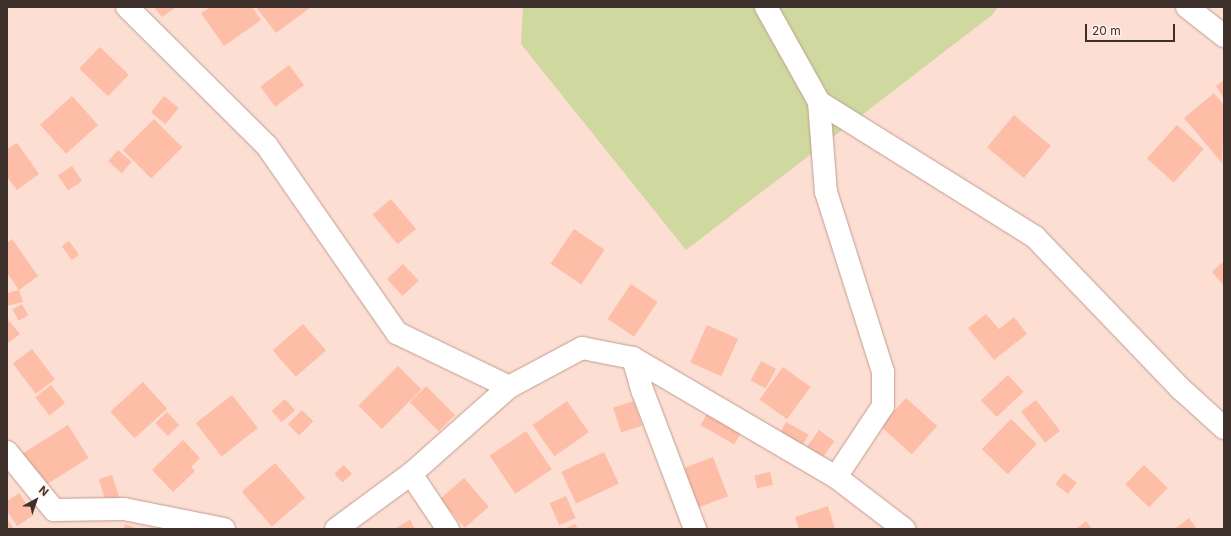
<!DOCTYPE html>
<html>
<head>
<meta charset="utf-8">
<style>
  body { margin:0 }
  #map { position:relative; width:1231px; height:536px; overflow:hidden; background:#fdded3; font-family:Inter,sans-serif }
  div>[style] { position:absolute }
  .green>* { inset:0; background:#ced89f }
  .building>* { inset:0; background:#fdbda6; transform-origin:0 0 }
  .roads { filter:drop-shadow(0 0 1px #c09d90) drop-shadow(0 0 1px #c09d90) }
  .minor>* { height:22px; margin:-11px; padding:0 11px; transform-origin:11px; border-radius:11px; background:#fff }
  span { translate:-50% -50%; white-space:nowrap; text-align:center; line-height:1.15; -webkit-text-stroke:3.5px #ffefe9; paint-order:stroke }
  .frame { position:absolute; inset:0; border:8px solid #3e302b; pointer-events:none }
  .north { position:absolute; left:16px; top:480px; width:40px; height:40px; -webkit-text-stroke:3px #ffefe9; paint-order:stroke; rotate:40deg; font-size:11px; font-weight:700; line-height:16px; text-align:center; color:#3e302b }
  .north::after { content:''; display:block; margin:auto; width:14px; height:18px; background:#3e302b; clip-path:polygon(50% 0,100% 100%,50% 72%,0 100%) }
  .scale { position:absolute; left:1085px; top:24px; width:90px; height:18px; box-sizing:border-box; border:2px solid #3e302b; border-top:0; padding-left:5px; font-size:12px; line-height:14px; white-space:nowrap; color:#3e302b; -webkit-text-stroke:3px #ffefe9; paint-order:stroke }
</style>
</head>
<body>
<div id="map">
  <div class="green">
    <div style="clip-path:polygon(523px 7px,998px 7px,992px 15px,686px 250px,521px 44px)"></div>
  </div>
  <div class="building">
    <div style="clip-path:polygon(154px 7px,176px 7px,162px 17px)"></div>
    <div style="clip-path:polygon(211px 7px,252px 7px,261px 20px,224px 46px,201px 13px)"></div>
    <div style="clip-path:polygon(256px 7px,311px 7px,276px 33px)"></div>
    <div style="left:100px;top:47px;width:40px;height:30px;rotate:44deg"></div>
    <div style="left:289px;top:65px;width:25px;height:36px;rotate:53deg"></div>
    <div style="clip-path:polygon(1224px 80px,1224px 99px,1216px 86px)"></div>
    <div style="clip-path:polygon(1214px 93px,1224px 105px,1222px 163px,1184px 118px)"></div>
    <div style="left:72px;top:96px;width:39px;height:43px;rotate:48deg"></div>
    <div style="left:164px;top:96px;width:19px;height:21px;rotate:39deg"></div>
    <div style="left:1014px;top:115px;width:48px;height:42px;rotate:40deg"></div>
    <div style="left:154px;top:119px;width:40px;height:44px;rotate:45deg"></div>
    <div style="left:1177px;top:125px;width:36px;height:45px;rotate:42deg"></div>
    <div style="clip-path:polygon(17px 143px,39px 174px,17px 190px,7px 177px,7px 149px)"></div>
    <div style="left:118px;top:150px;width:18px;height:15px;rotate:41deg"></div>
    <div style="left:72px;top:166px;width:18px;height:17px;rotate:56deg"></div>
    <div style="left:391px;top:199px;width:39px;height:24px;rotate:50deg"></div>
    <div style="left:574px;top:229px;width:37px;height:42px;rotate:34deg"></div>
    <div style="clip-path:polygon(12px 239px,38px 276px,19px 290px,7px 273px,7px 243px)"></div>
    <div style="left:69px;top:241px;width:17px;height:9px;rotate:54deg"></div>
    <div style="clip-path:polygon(1224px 261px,1224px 286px,1212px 272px)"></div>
    <div style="left:403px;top:264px;width:23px;height:22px;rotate:47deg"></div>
    <div style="left:631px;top:284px;width:32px;height:42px;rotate:34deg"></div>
    <div style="clip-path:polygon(19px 290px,23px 302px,7px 306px,7px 293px)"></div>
    <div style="left:22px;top:304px;width:13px;height:11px;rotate:61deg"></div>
    <div style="clip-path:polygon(986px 314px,999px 329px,1014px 317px,1027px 334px,994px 360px,968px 328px)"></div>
    <div style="clip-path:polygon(8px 320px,20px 334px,7px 344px,7px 321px)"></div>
    <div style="left:303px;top:324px;width:35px;height:40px;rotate:49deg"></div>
    <div style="left:707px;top:325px;width:34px;height:41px;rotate:24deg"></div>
    <div style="left:32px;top:349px;width:38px;height:24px;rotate:53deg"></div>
    <div style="left:761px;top:361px;width:17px;height:22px;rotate:28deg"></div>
    <div style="left:398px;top:366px;width:33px;height:56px;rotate:45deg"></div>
    <div style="left:783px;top:367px;width:34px;height:40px;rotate:36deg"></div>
    <div style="left:1008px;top:375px;width:23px;height:37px;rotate:47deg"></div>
    <div style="left:143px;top:382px;width:36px;height:44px;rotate:48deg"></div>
    <div style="left:51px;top:385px;width:23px;height:20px;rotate:52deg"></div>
    <div style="left:426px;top:386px;width:41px;height:23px;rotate:45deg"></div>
    <div style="left:232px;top:395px;width:42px;height:46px;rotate:52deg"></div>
    <div style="left:906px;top:398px;width:42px;height:38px;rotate:42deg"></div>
    <div style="left:285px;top:399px;width:15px;height:18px;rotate:48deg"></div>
    <div style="left:1036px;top:400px;width:39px;height:19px;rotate:52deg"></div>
    <div style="left:567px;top:401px;width:38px;height:42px;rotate:55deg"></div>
    <div style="left:634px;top:401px;width:26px;height:22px;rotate:72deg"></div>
    <div style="left:302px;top:410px;width:16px;height:20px;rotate:45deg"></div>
    <div style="left:167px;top:412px;width:18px;height:16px;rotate:47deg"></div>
    <div style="left:708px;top:412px;width:39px;height:15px;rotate:30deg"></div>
    <div style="left:1011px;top:419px;width:36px;height:42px;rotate:44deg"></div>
    <div style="left:786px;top:422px;width:26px;height:12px;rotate:29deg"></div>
    <div style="left:68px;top:425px;width:39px;height:56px;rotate:58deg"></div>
    <div style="left:819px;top:430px;width:19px;height:21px;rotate:36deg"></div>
    <div style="left:526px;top:431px;width:46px;height:44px;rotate:56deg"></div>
    <div style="clip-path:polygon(183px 440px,200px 458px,191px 467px,195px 471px,173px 492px,152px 470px)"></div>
    <div style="left:604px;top:452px;width:35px;height:47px;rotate:65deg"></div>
    <div style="left:713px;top:457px;width:42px;height:36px;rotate:69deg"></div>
    <div style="left:275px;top:463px;width:46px;height:44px;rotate:49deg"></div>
    <div style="left:344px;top:465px;width:12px;height:13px;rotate:48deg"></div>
    <div style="left:1144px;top:465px;width:33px;height:27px;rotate:44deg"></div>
    <div style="left:770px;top:472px;width:13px;height:16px;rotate:77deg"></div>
    <div style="left:1064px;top:473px;width:16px;height:14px;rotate:38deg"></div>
    <div style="left:112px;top:475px;width:26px;height:14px;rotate:72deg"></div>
    <div style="left:464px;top:478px;width:38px;height:32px;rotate:49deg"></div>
    <div style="clip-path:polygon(19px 493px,34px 515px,17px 526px,7px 511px,7px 501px)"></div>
    <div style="left:566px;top:496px;width:24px;height:18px;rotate:66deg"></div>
    <div style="clip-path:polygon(828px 506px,835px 529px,799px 529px,795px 517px)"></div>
    <div style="clip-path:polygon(1189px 518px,1197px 529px,1177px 529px,1176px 528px)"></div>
    <div style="clip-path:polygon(7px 519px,14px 529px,7px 529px)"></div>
    <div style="clip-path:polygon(410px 520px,415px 529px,394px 529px)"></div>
    <div style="clip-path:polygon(1086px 521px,1092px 529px,1076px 529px)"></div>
    <div style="clip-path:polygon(125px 524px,138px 529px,124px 529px)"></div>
    <div style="clip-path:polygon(575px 524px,578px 529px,564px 529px)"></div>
  </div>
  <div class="roads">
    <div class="minor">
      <div style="left:127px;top:7px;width:197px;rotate:44.8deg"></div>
      <div style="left:267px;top:146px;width:228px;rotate:55.2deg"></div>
      <div style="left:397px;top:333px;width:124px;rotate:25.7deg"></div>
      <div style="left:766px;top:7px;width:109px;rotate:60.8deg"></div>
      <div style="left:819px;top:102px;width:255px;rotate:32deg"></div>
      <div style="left:1035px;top:237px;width:211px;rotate:46.2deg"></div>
      <div style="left:1181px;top:389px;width:58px;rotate:42.2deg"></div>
      <div style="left:1187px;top:7px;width:47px;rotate:38.1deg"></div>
      <div style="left:819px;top:102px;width:90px;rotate:85.6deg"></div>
      <div style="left:826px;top:192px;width:189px;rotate:72.4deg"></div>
      <div style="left:883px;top:372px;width:34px;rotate:90deg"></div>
      <div style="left:883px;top:406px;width:85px;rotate:123.5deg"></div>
      <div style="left:633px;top:358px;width:35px;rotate:74deg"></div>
      <div style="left:643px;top:392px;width:147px;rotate:69.2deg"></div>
      <div style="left:7px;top:452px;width:75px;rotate:51deg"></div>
      <div style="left:54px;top:510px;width:70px;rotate:-0.8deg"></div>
      <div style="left:124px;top:509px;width:102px;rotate:11.3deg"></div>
      <div style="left:411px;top:474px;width:66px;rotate:56.1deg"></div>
      <div style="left:336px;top:529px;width:93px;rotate:-36.3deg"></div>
      <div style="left:411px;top:474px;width:131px;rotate:-41.6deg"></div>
      <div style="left:509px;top:387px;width:83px;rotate:-28.1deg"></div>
      <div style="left:582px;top:348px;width:52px;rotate:11.1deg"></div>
      <div style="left:633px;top:358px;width:235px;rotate:30.4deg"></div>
      <div style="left:836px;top:477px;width:86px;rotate:37.4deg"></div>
    </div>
  </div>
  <div class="frame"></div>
  <div class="north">N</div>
  <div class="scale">20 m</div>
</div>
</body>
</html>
